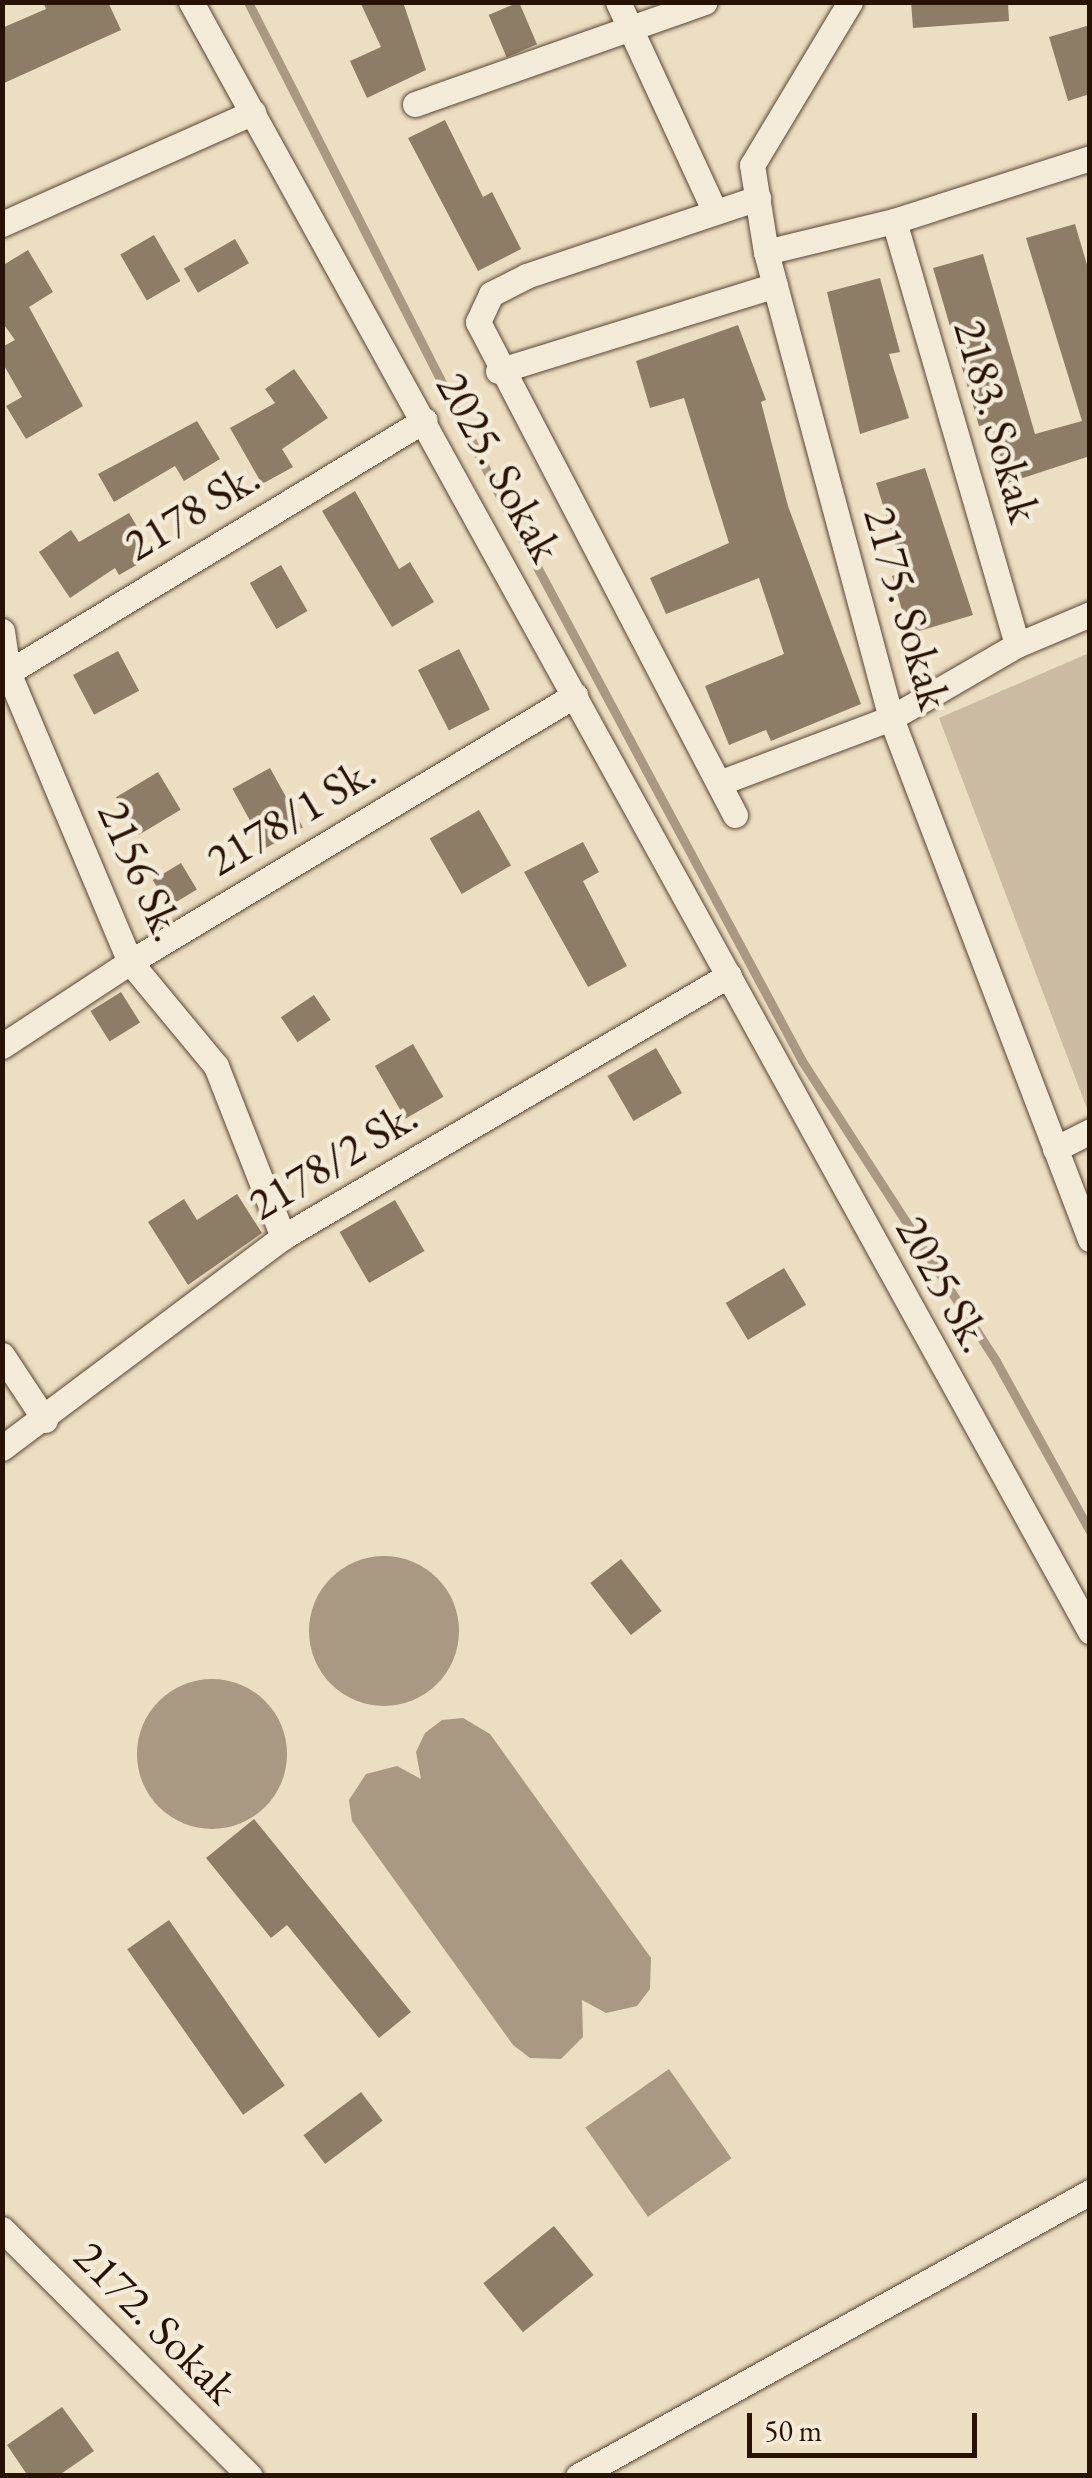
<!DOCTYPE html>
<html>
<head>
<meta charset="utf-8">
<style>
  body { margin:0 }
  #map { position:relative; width:1092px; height:2478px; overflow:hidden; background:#ecdec3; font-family:"EB Garamond",serif }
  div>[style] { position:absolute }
  .green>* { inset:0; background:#cabba2 }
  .water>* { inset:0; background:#a99982; transform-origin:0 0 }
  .round { border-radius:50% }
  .stream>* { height:9px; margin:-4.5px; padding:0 4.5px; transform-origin:4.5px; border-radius:4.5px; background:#a99982 }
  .building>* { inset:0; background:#8d7d67; transform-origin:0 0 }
  .roads { filter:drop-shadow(0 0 2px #584633) drop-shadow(0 0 2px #584633) }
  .street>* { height:25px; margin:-12.5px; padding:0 12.5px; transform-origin:12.5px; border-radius:12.5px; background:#f3ead8 }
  span { translate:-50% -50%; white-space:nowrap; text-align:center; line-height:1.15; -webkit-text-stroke:9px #f3ead8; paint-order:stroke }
  .street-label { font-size:45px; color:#261303 }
  .frame { position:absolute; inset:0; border:5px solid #261303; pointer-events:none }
  .scale { position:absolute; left:747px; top:2413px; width:230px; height:45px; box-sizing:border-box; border:5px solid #261303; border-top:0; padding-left:12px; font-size:30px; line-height:35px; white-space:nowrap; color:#261303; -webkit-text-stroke:8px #f3ead8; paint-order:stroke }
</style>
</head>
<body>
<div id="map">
  <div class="green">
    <div style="clip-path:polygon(1089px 653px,1090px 1113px,1089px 1114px,939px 718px)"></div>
  </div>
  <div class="water">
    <div class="round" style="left:309px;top:1556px;width:150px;height:150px"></div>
    <div class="round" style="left:137px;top:1679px;width:150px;height:150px"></div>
    <div style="clip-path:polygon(463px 1718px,490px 1734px,651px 1958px,650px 1989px,637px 2006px,606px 2013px,582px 2000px,583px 2037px,561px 2059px,530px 2058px,513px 2045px,352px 1821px,349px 1800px,366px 1774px,397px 1766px,421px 1779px,416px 1752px,425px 1733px,442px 1720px)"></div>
    <div style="left:669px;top:2069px;width:109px;height:102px;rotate:55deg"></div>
  </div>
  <div class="stream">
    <div style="left:248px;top:2px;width:586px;rotate:63deg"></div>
    <div style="left:514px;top:524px;width:609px;rotate:61.79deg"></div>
    <div style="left:802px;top:1061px;width:357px;rotate:57.1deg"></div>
    <div style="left:996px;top:1361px;width:194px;rotate:61.1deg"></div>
  </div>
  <div class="building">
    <div style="clip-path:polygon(43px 2px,108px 2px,121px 30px,2px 84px,2px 28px,46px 9px)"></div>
    <div style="clip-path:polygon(360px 2px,403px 2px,426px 70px,367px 98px,350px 61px,381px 47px)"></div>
    <div style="left:519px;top:2px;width:46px;height:33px;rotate:67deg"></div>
    <div style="clip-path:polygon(911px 2px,1008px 2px,1009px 21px,913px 28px)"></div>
    <div style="clip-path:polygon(1090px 25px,1090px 94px,1068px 101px,1049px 37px)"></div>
    <div style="clip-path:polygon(445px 120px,483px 197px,492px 192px,521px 249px,478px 271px,408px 138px)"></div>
    <div style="clip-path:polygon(1075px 224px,1090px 275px,1090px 456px,1008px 483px,991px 423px,979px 426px,933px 268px,983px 254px,1035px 434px,1082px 421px,1026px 238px)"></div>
    <div style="left:154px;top:235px;width:53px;height:39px;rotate:60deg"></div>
    <div style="left:235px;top:239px;width:28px;height:59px;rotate:60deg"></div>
    <div style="clip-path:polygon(28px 250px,53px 292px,29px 307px,83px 406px,26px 439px,6px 406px,22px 397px,2px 362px,2px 347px,15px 340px,2px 322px,2px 259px,5px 264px)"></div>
    <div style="clip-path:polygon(880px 278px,900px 352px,889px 354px,909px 418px,860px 434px,827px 292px)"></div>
    <div style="clip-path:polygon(738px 325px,766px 400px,761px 402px,788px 506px,861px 704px,771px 741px,766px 730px,729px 745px,705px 686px,784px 654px,759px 578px,666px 614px,650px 578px,729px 543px,684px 398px,650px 408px,636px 361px)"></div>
    <div style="clip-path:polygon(294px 369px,328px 418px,282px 449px,293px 467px,262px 484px,230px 428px,275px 403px,265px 389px)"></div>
    <div style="clip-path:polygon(197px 421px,220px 459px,184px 481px,175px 466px,114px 502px,98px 474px)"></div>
    <div style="clip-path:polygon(925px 468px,973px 615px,909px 634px,892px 576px,904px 572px,876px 483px)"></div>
    <div style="clip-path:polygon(355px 491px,399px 569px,410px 562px,434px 602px,392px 627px,322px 511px)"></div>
    <div style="clip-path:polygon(129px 513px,154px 555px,119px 575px,115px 568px,70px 598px,39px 552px,71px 530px,79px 542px)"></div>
    <div style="left:281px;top:565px;width:53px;height:36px;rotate:60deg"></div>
    <div style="left:459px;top:649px;width:68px;height:46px;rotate:63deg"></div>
    <div style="left:118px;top:651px;width:45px;height:51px;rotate:62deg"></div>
    <div style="left:270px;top:768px;width:68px;height:43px;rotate:61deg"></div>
    <div style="left:158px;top:772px;width:44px;height:49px;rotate:59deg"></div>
    <div style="left:479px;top:810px;width:64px;height:57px;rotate:60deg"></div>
    <div style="clip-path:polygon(583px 842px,599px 872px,583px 881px,627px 966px,588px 987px,524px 872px)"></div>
    <div style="left:181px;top:863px;width:31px;height:33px;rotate:59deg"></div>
    <div style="left:121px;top:992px;width:36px;height:36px;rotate:58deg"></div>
    <div style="left:314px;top:995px;width:30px;height:40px;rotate:56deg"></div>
    <div style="left:413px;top:1044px;width:61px;height:44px;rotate:60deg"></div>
    <div style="left:656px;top:1048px;width:52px;height:56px;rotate:60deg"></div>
    <div style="clip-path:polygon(237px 1194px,262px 1233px,188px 1285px,148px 1222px,184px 1199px,197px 1220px)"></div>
    <div style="left:395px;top:1200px;width:59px;height:64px;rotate:60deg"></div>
    <div style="left:784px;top:1268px;width:43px;height:68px;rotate:59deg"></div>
    <div style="left:621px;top:1559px;width:66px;height:39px;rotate:52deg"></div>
    <div style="clip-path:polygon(254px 1819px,411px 2012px,379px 2038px,287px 1925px,271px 1938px,206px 1858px)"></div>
    <div style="left:169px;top:1920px;width:202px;height:51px;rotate:55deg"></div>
    <div style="left:361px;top:2092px;width:36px;height:72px;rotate:53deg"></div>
    <div style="left:554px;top:2226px;width:63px;height:91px;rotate:51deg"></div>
    <div style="clip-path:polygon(62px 2407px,94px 2451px,58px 2476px,28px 2476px,7px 2445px)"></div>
  </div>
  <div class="roads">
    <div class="street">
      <div style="left:191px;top:2px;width:1861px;rotate:61.11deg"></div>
      <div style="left:618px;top:2px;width:231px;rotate:65.2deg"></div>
      <div style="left:850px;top:2px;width:190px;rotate:121deg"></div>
      <div style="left:752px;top:165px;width:88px;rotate:80.9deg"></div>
      <div style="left:766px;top:252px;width:482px;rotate:75deg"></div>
      <div style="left:891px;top:718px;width:558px;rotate:69.1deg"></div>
      <div style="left:415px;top:104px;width:307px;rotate:-19.4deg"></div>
      <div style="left:894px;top:221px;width:441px;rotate:73.8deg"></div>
      <div style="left:2px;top:224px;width:275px;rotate:-24deg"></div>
      <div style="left:766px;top:252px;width:132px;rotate:-13.6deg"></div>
      <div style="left:894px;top:221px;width:206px;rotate:-17.8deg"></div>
      <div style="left:498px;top:371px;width:290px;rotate:-17.2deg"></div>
      <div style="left:2px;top:631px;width:41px;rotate:81.7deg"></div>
      <div style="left:8px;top:672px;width:315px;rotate:67.2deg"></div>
      <div style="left:130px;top:962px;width:135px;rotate:50.4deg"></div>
      <div style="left:216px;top:1066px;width:184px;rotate:68.6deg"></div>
      <div style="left:2px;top:676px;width:494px;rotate:-31.2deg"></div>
      <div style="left:719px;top:783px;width:184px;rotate:-20.7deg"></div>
      <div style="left:891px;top:718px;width:146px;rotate:-30.1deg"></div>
      <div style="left:1017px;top:645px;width:79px;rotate:-23deg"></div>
      <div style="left:735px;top:815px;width:556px;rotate:-117.53deg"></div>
      <div style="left:478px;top:322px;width:31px;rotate:-65deg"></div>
      <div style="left:491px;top:294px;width:39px;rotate:-27deg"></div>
      <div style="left:526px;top:276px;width:245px;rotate:-18.6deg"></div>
      <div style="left:2px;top:1046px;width:153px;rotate:-33.3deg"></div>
      <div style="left:130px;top:962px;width:519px;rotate:-30.96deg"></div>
      <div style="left:1055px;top:1149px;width:39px;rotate:-27deg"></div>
      <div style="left:2px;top:1355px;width:78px;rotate:56.5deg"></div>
      <div style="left:2px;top:1448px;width:351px;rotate:-36.9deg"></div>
      <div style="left:283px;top:1237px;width:517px;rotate:-30.43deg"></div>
      <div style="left:2px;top:2229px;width:350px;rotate:44.9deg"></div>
      <div style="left:578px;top:2476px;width:585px;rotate:-29.02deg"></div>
    </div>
  </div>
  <div class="street-label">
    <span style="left:997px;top:421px;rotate:74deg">2183. Sokak</span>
    <span style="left:499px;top:467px;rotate:61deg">2025. Sokak</span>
    <span style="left:192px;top:511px;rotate:-31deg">2178 Sk.</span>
    <span style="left:907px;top:608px;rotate:74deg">2175. Sokak</span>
    <span style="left:291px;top:816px;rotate:-31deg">2178/1 Sk.</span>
    <span style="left:141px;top:871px;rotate:66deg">2156 Sk.</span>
    <span style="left:333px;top:1160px;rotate:-31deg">2178/2 Sk.</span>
    <span style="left:944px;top:1284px;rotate:61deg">2025 Sk.</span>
    <span style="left:156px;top:2322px;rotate:45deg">2172. Sokak</span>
  </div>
  <div class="frame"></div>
  <div class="scale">50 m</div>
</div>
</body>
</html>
